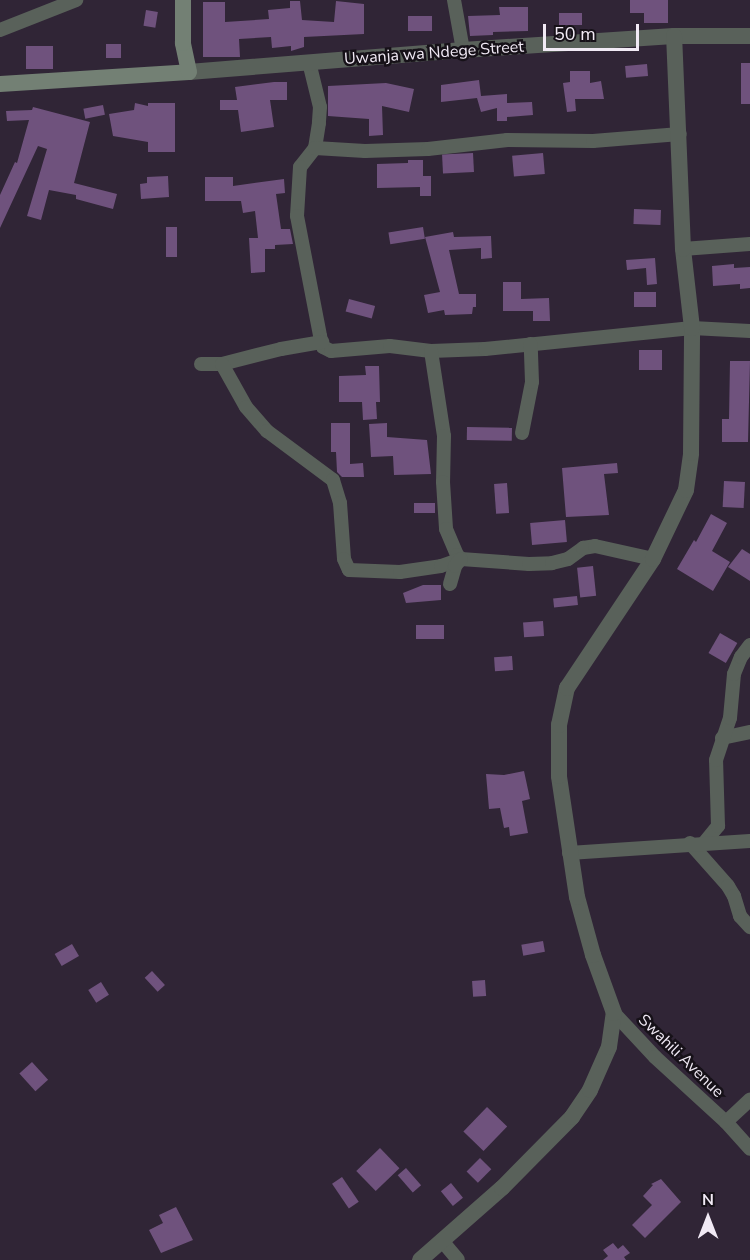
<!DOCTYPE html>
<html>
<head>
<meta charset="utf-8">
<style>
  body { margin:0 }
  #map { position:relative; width:750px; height:1260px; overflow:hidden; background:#302536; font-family:"Nunito Sans",sans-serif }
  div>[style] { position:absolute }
  .building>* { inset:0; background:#6f527d; transform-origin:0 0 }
  .minor>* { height:14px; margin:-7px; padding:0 7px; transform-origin:7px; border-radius:7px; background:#59615a }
  .tertiary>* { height:16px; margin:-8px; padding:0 8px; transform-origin:8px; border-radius:8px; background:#59615a }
  .secondary>* { height:16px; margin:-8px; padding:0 8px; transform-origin:8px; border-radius:8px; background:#738074 }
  span { translate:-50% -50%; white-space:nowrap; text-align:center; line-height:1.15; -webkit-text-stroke:5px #161118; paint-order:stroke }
  .street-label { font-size:16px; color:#f1eaf5 }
  .north { position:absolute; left:678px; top:1188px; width:60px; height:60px; -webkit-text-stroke:4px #161118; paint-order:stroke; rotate:0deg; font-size:16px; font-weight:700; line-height:24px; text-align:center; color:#f1eaf5 }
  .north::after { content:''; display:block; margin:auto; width:21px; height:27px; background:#f1eaf5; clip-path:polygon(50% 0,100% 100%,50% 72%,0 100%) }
  .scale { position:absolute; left:543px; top:24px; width:96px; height:27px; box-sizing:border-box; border:3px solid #f1eaf5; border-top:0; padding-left:8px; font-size:18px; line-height:21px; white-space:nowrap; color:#f1eaf5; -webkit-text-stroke:4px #161118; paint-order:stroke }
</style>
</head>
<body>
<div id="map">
  <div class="building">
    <div style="clip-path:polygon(630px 0,668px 0,668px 23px,644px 23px,644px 13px,630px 13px)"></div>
    <div style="clip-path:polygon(290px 1px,300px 1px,302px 20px,334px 22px,336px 1px,364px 4px,364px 34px,304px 37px,304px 47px,291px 51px,291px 46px,272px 48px,271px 37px,239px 39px,240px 57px,203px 57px,203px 2px,225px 2px,225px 22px,269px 19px,268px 10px,290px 8px)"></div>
    <div style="clip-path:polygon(499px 7px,528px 7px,528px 31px,493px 32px,493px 35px,470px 36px,468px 16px,500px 15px)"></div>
    <div style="left:146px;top:10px;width:12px;height:16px;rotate:9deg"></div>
    <div style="left:559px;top:13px;width:23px;height:12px"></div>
    <div style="left:408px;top:16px;width:24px;height:15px"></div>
    <div style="left:121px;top:44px;width:14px;height:15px;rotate:90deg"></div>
    <div style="left:26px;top:46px;width:27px;height:23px"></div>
    <div style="left:741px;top:63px;width:9px;height:41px"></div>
    <div style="left:647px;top:64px;width:12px;height:22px;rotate:85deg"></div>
    <div style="clip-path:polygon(570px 71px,590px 71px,590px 83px,601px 81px,604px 99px,575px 99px,576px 111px,567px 112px,563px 83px,570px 82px)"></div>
    <div style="clip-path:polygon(479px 80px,481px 96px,507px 94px,507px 103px,532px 102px,533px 115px,507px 117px,507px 121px,497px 121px,497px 108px,481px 112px,477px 98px,441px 102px,441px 85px)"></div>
    <div style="clip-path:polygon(274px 82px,287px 82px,287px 100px,270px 100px,274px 127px,241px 132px,238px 110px,220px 110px,220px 100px,237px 100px,235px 87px)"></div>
    <div style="clip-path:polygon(386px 83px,414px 89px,409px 112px,382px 106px,383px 135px,369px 136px,369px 119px,328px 116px,328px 86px)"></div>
    <div style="clip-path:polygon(135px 103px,148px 106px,148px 103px,175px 103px,175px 152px,148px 152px,148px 142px,113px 136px,109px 114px,134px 110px)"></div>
    <div style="left:103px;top:105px;width:10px;height:20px;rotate:79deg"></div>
    <div style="clip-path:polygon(33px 107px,90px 122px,74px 183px,117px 194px,113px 209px,76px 199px,76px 195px,49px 190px,41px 220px,27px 216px,47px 149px,38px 146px,0 228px,0 195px,15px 162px,17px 163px,29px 120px,7px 121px,6px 111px,32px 110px)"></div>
    <div style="left:473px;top:153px;width:19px;height:31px;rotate:87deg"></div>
    <div style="left:543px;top:153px;width:21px;height:31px;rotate:85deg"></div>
    <div style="clip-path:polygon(408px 160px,423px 160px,423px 176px,431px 176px,431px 196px,420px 196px,420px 187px,377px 188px,377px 164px,408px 163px)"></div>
    <div style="clip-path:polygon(168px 176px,169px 197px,141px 199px,140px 184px,147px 183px,147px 177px)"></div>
    <div style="clip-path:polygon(205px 177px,233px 177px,233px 186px,284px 179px,285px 193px,276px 194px,281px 229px,290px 229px,293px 244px,275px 245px,275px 249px,265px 249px,265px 272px,251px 273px,249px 238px,258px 238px,255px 211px,243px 213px,241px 201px,205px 201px)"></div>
    <div style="left:634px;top:209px;width:27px;height:15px;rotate:2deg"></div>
    <div style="left:166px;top:227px;width:11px;height:30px"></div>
    <div style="left:423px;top:227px;width:12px;height:35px;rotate:81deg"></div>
    <div style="clip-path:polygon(453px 232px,454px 237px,491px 236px,492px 258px,481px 259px,481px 248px,449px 250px,459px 294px,476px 294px,476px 307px,473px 307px,472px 314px,445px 315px,444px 310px,428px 313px,424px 295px,440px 292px,425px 237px)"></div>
    <div style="clip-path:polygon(655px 258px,657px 284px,647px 285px,646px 268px,627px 270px,626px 260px)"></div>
    <div style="clip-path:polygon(734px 264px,734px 268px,750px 267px,750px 288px,740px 289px,740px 284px,713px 286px,712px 266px)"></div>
    <div style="clip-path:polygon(503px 282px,521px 282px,521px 299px,549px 298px,550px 321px,533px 321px,533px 311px,503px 311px)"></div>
    <div style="left:634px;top:292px;width:22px;height:15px"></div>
    <div style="left:349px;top:299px;width:27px;height:13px;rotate:15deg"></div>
    <div style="left:639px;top:350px;width:23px;height:20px"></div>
    <div style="clip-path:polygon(730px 361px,750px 361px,748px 442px,722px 442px,722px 419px,729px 419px)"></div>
    <div style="clip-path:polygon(365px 366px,379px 366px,380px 402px,376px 402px,377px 419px,363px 420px,362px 402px,339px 402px,339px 376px,366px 375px)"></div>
    <div style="clip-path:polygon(331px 423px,350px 423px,350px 464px,363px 463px,364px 477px,342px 477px,337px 472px,336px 452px,331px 452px)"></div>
    <div style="clip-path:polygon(387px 423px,387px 437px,427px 440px,431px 474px,394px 475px,393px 456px,371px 457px,369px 424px)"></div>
    <div style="left:467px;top:427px;width:45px;height:13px;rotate:1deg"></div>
    <div style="clip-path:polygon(617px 463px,618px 473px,604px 474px,609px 515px,566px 517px,562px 468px)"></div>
    <div style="left:724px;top:481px;width:21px;height:26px;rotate:3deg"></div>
    <div style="left:507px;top:483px;width:30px;height:13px;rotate:86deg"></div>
    <div style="left:414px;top:503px;width:21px;height:10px"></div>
    <div style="clip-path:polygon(711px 514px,727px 523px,712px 551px,730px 562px,713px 591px,677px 569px,694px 540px,696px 542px)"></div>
    <div style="left:565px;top:520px;width:22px;height:35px;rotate:85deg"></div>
    <div style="clip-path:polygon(742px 549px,750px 554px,750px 581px,728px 567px)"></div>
    <div style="left:593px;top:566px;width:30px;height:16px;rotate:84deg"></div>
    <div style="clip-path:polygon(423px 585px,441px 585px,441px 600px,406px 603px,403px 593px)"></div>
    <div style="left:577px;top:596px;width:9px;height:24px;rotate:84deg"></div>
    <div style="left:543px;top:621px;width:15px;height:20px;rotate:86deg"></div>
    <div style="left:444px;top:625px;width:14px;height:28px;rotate:90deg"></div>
    <div style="left:720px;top:633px;width:20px;height:23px;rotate:30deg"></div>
    <div style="left:512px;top:656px;width:14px;height:18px;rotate:86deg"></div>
    <div style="clip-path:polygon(524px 771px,530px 799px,522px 801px,528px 833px,510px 836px,509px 827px,504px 828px,500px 808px,489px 809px,486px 774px,504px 775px)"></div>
    <div style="left:543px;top:941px;width:11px;height:22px;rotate:80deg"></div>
    <div style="left:72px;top:944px;width:14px;height:20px;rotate:60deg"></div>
    <div style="left:152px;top:971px;width:19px;height:10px;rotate:47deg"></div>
    <div style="left:485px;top:980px;width:16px;height:13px;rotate:86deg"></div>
    <div style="left:101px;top:982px;width:15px;height:15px;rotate:58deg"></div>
    <div style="left:32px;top:1062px;width:24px;height:17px;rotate:48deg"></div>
    <div style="left:487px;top:1107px;width:28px;height:34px;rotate:44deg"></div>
    <div style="left:380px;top:1148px;width:28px;height:33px;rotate:46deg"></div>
    <div style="left:480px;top:1158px;width:16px;height:19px;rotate:45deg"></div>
    <div style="left:406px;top:1168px;width:23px;height:11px;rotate:49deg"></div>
    <div style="left:342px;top:1177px;width:30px;height:12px;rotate:56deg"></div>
    <div style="clip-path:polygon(661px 1179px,681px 1202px,645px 1238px,632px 1225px,652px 1205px,643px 1196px,653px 1185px,651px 1184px)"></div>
    <div style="left:451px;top:1183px;width:19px;height:13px;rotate:51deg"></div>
    <div style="clip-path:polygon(176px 1207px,193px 1240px,161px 1253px,149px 1230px,163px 1223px,159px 1215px)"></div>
    <div style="clip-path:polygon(613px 1243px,618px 1249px,623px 1245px,630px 1253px,624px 1257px,626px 1260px,603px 1260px,608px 1256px,603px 1250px)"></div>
  </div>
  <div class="minor">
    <div style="left:454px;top:0;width:51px;rotate:79.8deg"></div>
    <div style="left:0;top:30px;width:82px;rotate:-21.5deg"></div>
    <div style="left:309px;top:62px;width:46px;rotate:76.3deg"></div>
    <div style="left:320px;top:107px;width:16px;rotate:94deg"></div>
    <div style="left:319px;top:123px;width:25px;rotate:99deg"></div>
    <div style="left:315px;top:148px;width:24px;rotate:128deg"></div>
    <div style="left:300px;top:167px;width:49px;rotate:93.5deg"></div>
    <div style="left:297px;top:216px;width:122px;rotate:79.1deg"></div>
    <div style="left:320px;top:336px;width:11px;rotate:75deg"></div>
    <div style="left:323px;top:347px;width:9px;rotate:27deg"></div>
    <div style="left:331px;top:351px;width:59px;rotate:-4.8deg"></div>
    <div style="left:390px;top:346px;width:41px;rotate:7deg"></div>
    <div style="left:431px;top:351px;width:54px;rotate:-2.1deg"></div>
    <div style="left:485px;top:349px;width:208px;rotate:-5.8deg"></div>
    <div style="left:692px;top:328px;width:58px;rotate:3deg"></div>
    <div style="left:315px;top:148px;width:50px;rotate:3.4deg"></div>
    <div style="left:365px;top:151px;width:63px;rotate:-1.8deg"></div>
    <div style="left:428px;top:149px;width:80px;rotate:-6.5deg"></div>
    <div style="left:507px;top:140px;width:86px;rotate:0.7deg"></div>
    <div style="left:593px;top:141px;width:87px;rotate:-4.6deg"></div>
    <div style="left:683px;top:249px;width:67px;rotate:-4.3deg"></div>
    <div style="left:431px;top:351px;width:86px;rotate:81.3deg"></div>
    <div style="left:444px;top:436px;width:46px;rotate:91.2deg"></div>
    <div style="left:443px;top:482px;width:47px;rotate:86.3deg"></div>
    <div style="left:446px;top:529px;width:28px;rotate:67deg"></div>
    <div style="left:457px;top:555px;width:6px;rotate:45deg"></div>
    <div style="left:461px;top:559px;width:68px;rotate:4.2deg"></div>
    <div style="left:529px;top:564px;width:23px;rotate:-2deg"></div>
    <div style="left:552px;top:563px;width:16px;rotate:-14deg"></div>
    <div style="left:568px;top:559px;width:19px;rotate:-36deg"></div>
    <div style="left:583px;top:548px;width:12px;rotate:-9deg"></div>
    <div style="left:595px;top:546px;width:59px;rotate:12.6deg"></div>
    <div style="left:201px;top:364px;width:21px"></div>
    <div style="left:222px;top:364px;width:61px;rotate:-14.3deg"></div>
    <div style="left:281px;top:349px;width:42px;rotate:-9.7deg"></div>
    <div style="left:222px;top:364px;width:49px;rotate:60.8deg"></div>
    <div style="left:246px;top:407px;width:32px;rotate:49deg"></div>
    <div style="left:267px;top:431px;width:82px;rotate:36.6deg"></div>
    <div style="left:333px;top:480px;width:24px;rotate:73deg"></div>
    <div style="left:340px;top:503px;width:56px;rotate:85.9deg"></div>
    <div style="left:344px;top:559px;width:12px;rotate:66deg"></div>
    <div style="left:349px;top:570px;width:51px;rotate:2.2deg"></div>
    <div style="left:400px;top:572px;width:41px;rotate:-8.3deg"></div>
    <div style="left:441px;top:566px;width:21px;rotate:-19deg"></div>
    <div style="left:522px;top:433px;width:52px;rotate:-78.9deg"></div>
    <div style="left:532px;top:382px;width:38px;rotate:-92deg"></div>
    <div style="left:450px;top:584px;width:19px;rotate:-74deg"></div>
    <div style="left:455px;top:566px;width:9px;rotate:-49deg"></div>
    <div style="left:722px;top:738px;width:29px;rotate:-12deg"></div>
    <div style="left:705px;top:842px;width:21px;rotate:-51deg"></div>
    <div style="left:718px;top:826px;width:66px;rotate:-91.7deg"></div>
    <div style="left:716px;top:760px;width:44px;rotate:-71.6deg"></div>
    <div style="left:730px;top:718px;width:44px;rotate:-84.8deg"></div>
    <div style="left:734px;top:674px;width:18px;rotate:-68deg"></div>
    <div style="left:741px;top:657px;width:15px;rotate:-53deg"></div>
    <div style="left:690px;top:843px;width:57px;rotate:48.5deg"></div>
    <div style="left:728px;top:886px;width:12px;rotate:59deg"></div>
    <div style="left:734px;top:896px;width:21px;rotate:73deg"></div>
    <div style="left:740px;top:916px;width:15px;rotate:48deg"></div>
    <div style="left:569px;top:853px;width:181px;rotate:-3.8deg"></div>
    <div style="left:614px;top:1013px;width:60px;rotate:47deg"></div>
    <div style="left:655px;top:1057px;width:96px;rotate:42.5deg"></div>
    <div style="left:726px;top:1122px;width:36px;rotate:48deg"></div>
    <div style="left:726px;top:1122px;width:33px;rotate:-43deg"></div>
    <div style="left:443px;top:1242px;width:23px;rotate:50deg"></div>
  </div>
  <div class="tertiary">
    <div style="left:189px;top:72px;width:275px;rotate:-4.6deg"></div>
    <div style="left:463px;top:50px;width:211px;rotate:-3.8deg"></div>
    <div style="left:674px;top:36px;width:76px"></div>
    <div style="left:420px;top:1260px;width:109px;rotate:-41.3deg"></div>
    <div style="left:502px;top:1188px;width:100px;rotate:-45.4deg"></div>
    <div style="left:572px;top:1117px;width:32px;rotate:-56deg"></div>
    <div style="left:590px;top:1090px;width:47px;rotate:-66.2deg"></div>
    <div style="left:609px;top:1047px;width:34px;rotate:-82deg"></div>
    <div style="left:614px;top:1013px;width:62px;rotate:-109.9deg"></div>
    <div style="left:593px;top:955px;width:60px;rotate:-105.4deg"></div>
    <div style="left:577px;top:897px;width:122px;rotate:-98.5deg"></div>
    <div style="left:559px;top:776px;width:51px;rotate:-90deg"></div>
    <div style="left:559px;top:725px;width:38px;rotate:-78deg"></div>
    <div style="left:567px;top:688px;width:155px;rotate:-56.3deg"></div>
    <div style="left:653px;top:559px;width:76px;rotate:-64.4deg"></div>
    <div style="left:686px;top:490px;width:37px;rotate:-82deg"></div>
    <div style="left:691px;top:453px;width:125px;rotate:-89.5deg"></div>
    <div style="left:692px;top:328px;width:80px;rotate:-96.5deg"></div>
    <div style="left:683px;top:249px;width:213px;rotate:-92.4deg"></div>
  </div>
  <div class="secondary">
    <div style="left:0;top:84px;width:189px;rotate:-3.6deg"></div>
    <div style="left:189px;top:72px;width:30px;rotate:-102deg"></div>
    <div style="left:183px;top:43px;width:43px;rotate:-90deg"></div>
  </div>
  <div class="street-label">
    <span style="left:434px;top:53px;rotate:-4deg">Uwanja wa Ndege Street</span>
    <span style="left:681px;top:1056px;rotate:44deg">Swahili Avenue</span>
  </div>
  <div class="north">N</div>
  <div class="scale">50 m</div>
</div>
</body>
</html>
